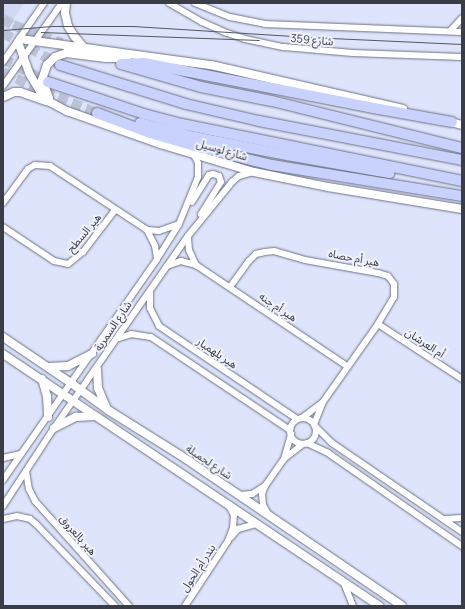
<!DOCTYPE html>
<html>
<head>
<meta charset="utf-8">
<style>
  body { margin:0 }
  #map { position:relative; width:465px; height:609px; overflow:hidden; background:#dee4fb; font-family:Manrope,"Noto Sans Arabic",sans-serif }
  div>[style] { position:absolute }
  .built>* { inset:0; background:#d0d8f4 }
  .trunk-tunnel>* { height:10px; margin-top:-5px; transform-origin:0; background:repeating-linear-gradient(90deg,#bdc3d7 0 10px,transparent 0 15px) }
  .roads { filter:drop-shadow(0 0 1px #6d7286) drop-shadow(0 0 1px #6d7286) }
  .minor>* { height:6px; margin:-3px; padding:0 3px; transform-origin:3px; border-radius:3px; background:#fff }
  .minor>.ring { margin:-3px; padding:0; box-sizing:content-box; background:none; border:6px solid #fff; border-radius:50% }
  .tertiary>* { height:8px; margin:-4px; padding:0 4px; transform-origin:4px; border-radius:4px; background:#fff }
  .trunk>* { height:10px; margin:-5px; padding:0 5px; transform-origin:5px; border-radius:5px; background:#c8d2fc }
  .tram>* { height:1px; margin:-0.5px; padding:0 0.5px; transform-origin:0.5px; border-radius:0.5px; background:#555863 }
  span { translate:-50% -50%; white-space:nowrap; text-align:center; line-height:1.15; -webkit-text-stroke:4px #eff2fb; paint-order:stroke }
  .street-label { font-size:11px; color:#3a3d45 }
  .frame { position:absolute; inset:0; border:4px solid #3a3d45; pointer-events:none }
</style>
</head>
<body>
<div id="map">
  <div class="built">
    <div style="clip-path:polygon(3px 3px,24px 3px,3px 35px)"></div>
  </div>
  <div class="trunk-tunnel">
    <div style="left:3px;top:19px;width:12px;rotate:31deg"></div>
    <div style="left:13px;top:25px;width:52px;rotate:20.2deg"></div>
    <div style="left:3px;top:33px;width:65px;rotate:29.3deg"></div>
    <div style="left:3px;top:59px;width:51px;rotate:27.1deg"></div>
    <div style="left:3px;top:72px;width:46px;rotate:26deg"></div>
    <div style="left:44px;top:92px;width:57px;rotate:21.6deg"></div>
  </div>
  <div class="roads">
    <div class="minor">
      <div style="left:169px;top:3px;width:38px;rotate:30deg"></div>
      <div style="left:202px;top:22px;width:27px;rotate:24deg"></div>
      <div style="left:227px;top:33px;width:19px;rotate:18deg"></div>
      <div style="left:245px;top:39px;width:40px;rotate:12deg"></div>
      <div style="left:284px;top:47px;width:69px;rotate:5deg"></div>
      <div style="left:353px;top:53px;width:109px;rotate:2.1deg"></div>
      <div style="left:195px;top:3px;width:38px;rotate:22deg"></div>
      <div style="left:230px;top:17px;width:36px;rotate:11deg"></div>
      <div style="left:265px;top:24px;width:197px;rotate:2.3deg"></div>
      <div style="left:450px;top:31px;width:18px;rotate:-47deg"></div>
      <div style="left:3px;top:62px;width:72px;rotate:-55.2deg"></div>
      <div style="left:3px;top:86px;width:102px;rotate:-54.6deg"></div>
      <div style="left:192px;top:202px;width:32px;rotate:-58deg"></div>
      <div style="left:209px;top:175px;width:4px;rotate:-14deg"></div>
      <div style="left:213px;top:174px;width:6px;rotate:18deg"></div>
      <div style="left:219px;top:176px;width:6px;rotate:72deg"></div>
      <div style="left:221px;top:182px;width:38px;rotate:122deg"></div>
      <div style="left:3px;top:203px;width:42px;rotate:-53.7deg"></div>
      <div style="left:28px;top:169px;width:8px;rotate:-30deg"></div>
      <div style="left:35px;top:165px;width:15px;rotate:4deg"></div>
      <div style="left:50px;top:166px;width:116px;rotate:33.4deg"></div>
      <div style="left:147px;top:230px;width:18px;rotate:63deg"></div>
      <div style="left:155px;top:246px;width:13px;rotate:81deg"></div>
      <div style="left:3px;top:227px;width:61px;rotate:33.7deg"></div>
      <div style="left:54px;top:261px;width:14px;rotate:12deg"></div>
      <div style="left:68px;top:264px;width:19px;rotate:-39deg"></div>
      <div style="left:83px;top:252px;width:53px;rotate:-52.7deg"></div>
      <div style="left:147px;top:230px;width:12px;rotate:5deg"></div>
      <div style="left:159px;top:231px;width:21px;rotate:-19deg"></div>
      <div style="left:188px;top:237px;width:13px;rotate:86deg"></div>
      <div style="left:189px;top:250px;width:17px;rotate:65deg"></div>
      <div style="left:167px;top:266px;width:15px;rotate:-20deg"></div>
      <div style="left:181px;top:261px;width:16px;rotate:15deg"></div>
      <div style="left:196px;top:265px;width:182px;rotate:33.8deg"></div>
      <div style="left:230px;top:287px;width:32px;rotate:-54deg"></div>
      <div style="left:249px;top:261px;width:10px;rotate:-45deg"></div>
      <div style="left:256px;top:254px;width:9px;rotate:-13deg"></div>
      <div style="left:265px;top:252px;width:9px;rotate:-6deg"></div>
      <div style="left:274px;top:251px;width:32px;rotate:16deg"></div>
      <div style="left:305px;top:260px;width:74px;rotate:10.1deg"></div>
      <div style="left:378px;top:273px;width:10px;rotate:17deg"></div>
      <div style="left:388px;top:276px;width:10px;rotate:53deg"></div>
      <div style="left:394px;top:284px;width:13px;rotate:90deg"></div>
      <div style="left:394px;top:297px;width:31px;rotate:121deg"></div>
      <div style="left:378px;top:324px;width:95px;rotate:125.2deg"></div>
      <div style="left:323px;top:402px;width:24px;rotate:112deg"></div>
      <div style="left:150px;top:291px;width:17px;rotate:90deg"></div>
      <div style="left:150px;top:308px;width:20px;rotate:63deg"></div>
      <div style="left:159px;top:326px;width:166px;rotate:34deg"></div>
      <div style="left:378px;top:324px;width:100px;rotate:33.2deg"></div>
      <div style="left:116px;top:339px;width:16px;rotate:-18deg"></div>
      <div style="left:131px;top:334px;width:20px;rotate:9deg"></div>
      <div style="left:151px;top:337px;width:167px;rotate:33.8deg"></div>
      <div style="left:302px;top:418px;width:25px;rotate:-37deg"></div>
      <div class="ring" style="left:290px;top:418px;width:20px;height:20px"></div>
      <div style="left:316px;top:427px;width:23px;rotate:45deg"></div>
      <div style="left:332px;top:443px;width:158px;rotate:34.4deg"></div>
      <div style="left:307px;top:443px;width:23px;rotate:25deg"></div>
      <div style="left:328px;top:453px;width:163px;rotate:34.8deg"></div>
      <div style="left:3px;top:458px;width:18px;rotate:-13deg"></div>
      <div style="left:285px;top:458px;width:23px;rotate:-38deg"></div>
      <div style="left:26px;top:471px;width:18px;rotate:81deg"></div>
      <div style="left:29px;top:489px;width:13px;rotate:63deg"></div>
      <div style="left:35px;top:501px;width:141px;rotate:48.2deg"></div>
      <div style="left:3px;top:480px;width:269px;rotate:-55.1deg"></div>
      <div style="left:157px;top:259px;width:41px;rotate:-57.8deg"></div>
      <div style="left:179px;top:224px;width:51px;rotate:-68deg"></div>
      <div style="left:198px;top:177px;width:14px;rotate:-90deg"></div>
      <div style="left:198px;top:163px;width:9px;rotate:-117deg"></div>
      <div style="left:239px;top:495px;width:13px;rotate:-4deg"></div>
      <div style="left:252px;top:494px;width:15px;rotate:-32deg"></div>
      <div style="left:3px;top:506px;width:93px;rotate:-56.8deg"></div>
      <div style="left:54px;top:428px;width:234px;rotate:-55.1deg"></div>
      <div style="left:188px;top:236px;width:70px;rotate:-50.8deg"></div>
      <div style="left:232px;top:182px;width:9px;rotate:-41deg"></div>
      <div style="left:239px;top:176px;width:15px;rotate:-16deg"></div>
      <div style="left:268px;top:514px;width:10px;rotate:-119deg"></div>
      <div style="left:263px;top:505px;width:11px;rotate:-95deg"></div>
      <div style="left:262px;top:494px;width:9px;rotate:-69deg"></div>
      <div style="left:265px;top:486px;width:33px;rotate:-55deg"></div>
      <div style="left:284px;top:459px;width:26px;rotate:-74deg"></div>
      <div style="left:3px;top:519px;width:14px;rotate:-12deg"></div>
      <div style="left:17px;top:516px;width:13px;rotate:13deg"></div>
      <div style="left:30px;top:519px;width:8px;rotate:40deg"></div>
      <div style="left:36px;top:524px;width:114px;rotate:46.1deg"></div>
      <div style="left:444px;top:519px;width:18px;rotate:-3deg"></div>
      <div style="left:231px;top:537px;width:11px;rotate:-49deg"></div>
      <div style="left:238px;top:529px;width:19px;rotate:-16deg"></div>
      <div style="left:343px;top:581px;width:27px;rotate:68deg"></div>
      <div style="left:185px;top:606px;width:78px;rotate:-56.5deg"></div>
      <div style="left:228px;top:541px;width:14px;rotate:-69deg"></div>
      <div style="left:233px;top:528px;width:13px;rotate:-86deg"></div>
      <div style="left:234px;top:515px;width:10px;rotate:-119deg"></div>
    </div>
    <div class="tertiary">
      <div style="left:66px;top:3px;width:10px;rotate:96deg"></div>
      <div style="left:65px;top:13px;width:13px;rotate:77deg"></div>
      <div style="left:68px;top:26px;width:13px;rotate:58deg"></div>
      <div style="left:75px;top:37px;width:16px;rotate:50deg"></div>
      <div style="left:20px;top:39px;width:193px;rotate:7.8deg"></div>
      <div style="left:211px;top:65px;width:197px;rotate:12.9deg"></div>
      <div style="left:18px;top:42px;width:33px;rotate:70deg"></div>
      <div style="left:29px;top:73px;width:26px;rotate:59deg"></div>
      <div style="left:42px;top:95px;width:6px;rotate:51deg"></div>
      <div style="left:46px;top:100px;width:24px;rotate:28deg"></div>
      <div style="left:67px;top:111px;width:99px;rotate:19.5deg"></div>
      <div style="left:160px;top:144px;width:98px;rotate:16.6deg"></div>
      <div style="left:254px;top:172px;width:76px;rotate:11.5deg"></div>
      <div style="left:328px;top:187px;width:136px;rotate:9.3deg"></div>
      <div style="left:3px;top:97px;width:12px;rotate:-24deg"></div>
      <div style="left:14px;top:92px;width:6px"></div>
      <div style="left:20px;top:92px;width:28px;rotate:19deg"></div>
      <div style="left:49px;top:98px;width:19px;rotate:-111deg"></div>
      <div style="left:42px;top:80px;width:16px;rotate:-72deg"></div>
      <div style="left:47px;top:65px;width:11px;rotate:-45deg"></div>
      <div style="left:55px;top:57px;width:12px;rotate:-20deg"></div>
      <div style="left:66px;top:53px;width:40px;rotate:7.1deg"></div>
      <div style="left:106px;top:58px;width:21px"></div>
      <div style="left:447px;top:121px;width:16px;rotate:15deg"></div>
      <div style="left:3px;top:337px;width:82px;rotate:34.1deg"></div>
      <div style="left:71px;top:383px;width:46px;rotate:36.1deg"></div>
      <div style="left:108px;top:410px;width:85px;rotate:32deg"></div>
      <div style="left:180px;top:455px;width:268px;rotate:34.2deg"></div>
      <div style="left:3px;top:354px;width:453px;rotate:33.8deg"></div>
      <div style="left:49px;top:367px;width:19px;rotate:-3deg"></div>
      <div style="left:68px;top:366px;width:27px;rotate:-27deg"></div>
      <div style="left:97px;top:369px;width:19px;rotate:87deg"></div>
      <div style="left:98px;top:388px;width:21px;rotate:67deg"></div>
      <div style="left:42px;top:379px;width:18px;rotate:74deg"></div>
      <div style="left:47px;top:396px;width:21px;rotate:87deg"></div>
      <div style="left:54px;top:428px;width:25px;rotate:-27deg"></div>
      <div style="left:76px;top:417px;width:19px;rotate:-3deg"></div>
    </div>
    <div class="trunk">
      <div style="left:121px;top:64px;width:83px;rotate:16deg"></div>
      <div style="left:201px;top:87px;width:72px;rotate:11.2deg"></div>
      <div style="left:272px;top:101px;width:196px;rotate:13.9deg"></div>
      <div style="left:124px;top:64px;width:20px;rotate:-3deg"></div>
      <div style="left:144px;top:63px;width:239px;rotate:11.1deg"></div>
      <div style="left:379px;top:109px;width:74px;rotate:10.1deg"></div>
      <div style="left:60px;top:65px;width:132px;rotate:17.2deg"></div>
      <div style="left:186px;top:104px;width:75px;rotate:13.1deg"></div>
      <div style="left:259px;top:121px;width:207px;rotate:10.9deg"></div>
      <div style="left:48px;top:82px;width:101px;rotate:18.4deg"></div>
      <div style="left:144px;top:114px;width:39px;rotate:15deg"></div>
      <div style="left:182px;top:124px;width:286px;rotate:11.5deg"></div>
      <div style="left:97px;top:113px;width:57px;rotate:20.7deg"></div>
      <div style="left:150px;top:133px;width:54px;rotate:16.1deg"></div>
      <div style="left:202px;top:148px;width:72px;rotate:13.7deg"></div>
      <div style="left:272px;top:165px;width:193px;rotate:9.3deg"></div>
      <div style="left:140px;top:123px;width:56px;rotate:14.5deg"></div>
      <div style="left:194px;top:137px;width:95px;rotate:11deg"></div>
      <div style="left:287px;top:155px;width:104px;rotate:10deg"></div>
    </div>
  </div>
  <div class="tram">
    <div style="left:3px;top:30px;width:49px;rotate:-4.7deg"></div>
    <div style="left:52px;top:26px;width:81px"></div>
    <div style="left:133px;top:26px;width:176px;rotate:3.6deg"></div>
    <div style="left:309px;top:37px;width:153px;rotate:2.6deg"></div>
    <div style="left:41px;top:32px;width:218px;rotate:2.1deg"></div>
  </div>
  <div class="street-label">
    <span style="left:312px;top:40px;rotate:5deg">شارع 359</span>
    <span style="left:222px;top:150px;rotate:16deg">شارع لوسيل</span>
    <span style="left:84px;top:233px;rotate:-50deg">هير السطح</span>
    <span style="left:354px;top:258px;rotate:11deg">هير أم حصاه</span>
    <span style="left:278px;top:307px;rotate:34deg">هير أم جنه</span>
    <span style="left:113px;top:326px;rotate:-56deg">شارع السمرية</span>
    <span style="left:425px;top:343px;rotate:33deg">أم العرشان</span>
    <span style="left:217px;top:353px;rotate:34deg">هير بلهمبار</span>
    <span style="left:209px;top:462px;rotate:34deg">شارع لجميلة</span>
    <span style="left:78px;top:535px;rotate:48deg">هير بالعروق</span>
    <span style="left:198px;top:568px;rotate:-57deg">بندر أم الحول</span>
  </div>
  <div class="frame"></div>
</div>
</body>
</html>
